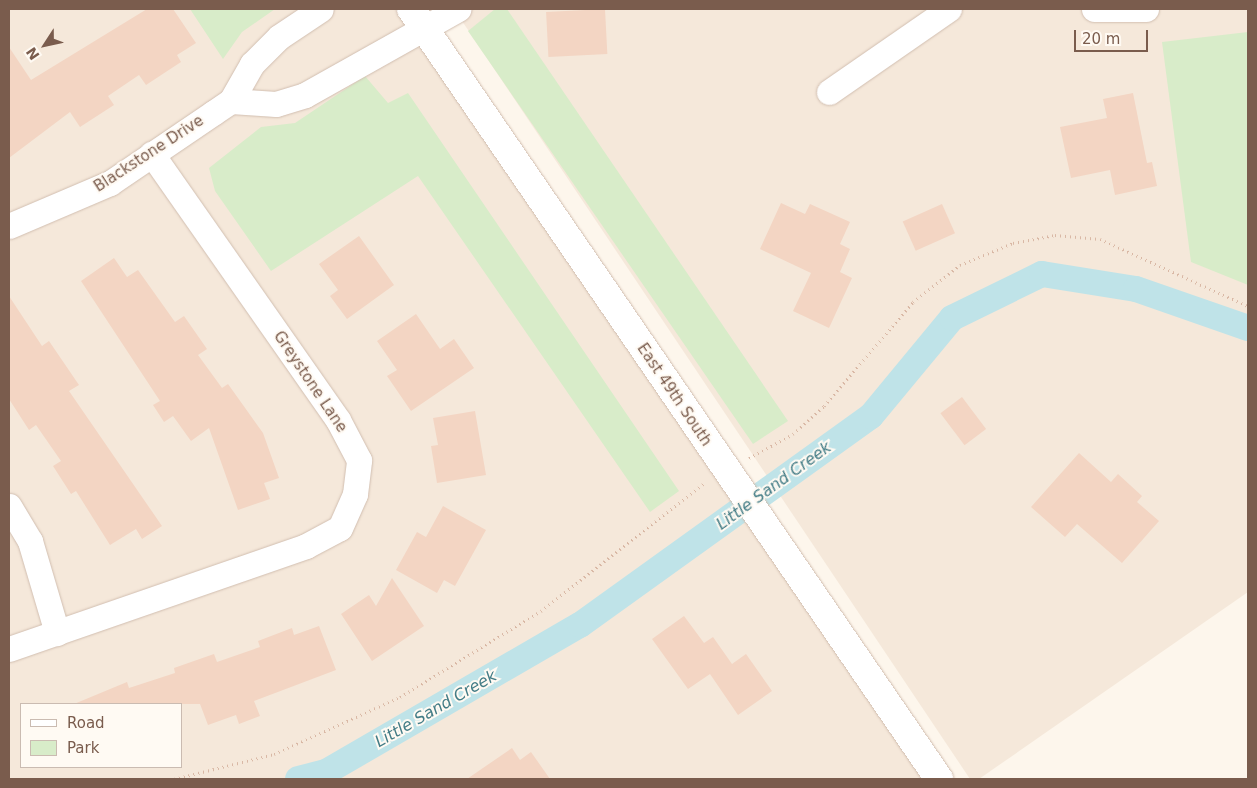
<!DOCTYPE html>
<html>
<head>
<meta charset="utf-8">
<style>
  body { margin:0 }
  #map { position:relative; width:1257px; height:788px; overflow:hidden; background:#fdf6ec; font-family:"DejaVu Sans",sans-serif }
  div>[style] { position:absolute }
  .residential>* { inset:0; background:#f5e8da }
  .green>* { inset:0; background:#d8ecc9 }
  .canal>* { height:26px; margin:-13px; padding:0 13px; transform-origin:13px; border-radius:13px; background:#bfe3e8 }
  .building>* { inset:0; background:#f3d5c3; transform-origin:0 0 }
  .path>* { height:3px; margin-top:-1.5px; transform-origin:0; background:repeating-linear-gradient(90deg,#d9b8a5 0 1px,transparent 0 5px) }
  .roads { filter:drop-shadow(0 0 1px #d1beb0) drop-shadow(0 0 1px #d1beb0) }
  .minor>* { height:25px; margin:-12.5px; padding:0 12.5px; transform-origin:12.5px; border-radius:12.5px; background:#fff }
  .tertiary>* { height:28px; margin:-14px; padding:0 14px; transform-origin:14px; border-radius:14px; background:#fff }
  span { translate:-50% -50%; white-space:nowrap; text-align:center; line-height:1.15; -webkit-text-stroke:4px #fffaf3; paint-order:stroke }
  .street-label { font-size:15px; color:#7a5c4d }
  .water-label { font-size:16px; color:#437c86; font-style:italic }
  .frame { position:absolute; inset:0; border:10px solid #7a5c4d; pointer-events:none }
  .legend { position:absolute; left:20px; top:703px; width:162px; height:65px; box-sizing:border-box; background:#fffaf3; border:1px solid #cabbb1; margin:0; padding:6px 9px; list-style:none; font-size:15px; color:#7a5c4d }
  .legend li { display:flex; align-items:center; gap:10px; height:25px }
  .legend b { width:25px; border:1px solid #cabbb1 }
  .north { position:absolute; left:20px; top:20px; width:50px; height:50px; -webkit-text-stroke:4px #fffaf3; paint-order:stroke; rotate:235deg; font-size:14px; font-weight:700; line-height:20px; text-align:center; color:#7a5c4d }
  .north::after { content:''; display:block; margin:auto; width:18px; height:22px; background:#7a5c4d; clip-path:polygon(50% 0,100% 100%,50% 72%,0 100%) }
  .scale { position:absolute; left:1074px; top:30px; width:74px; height:22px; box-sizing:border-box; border:2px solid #7a5c4d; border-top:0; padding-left:6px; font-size:15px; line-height:18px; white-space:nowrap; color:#7a5c4d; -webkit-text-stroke:4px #fffaf3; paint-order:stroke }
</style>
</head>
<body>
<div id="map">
  <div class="residential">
    <div style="clip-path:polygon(evenodd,9px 9px,404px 9px,939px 779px,9px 779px,9px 9px,21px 704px,181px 704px,181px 767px,21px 767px,21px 704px)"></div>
    <div style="clip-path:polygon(454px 9px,1248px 9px,1248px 592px,979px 779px,970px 779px)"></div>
  </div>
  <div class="green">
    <div style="clip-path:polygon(190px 9px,275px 9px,242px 32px,223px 59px)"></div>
    <div style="clip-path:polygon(495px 9px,507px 9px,788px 421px,753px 444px,468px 31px)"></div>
    <div style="clip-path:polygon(1248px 32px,1248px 285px,1191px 262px,1162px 42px)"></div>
    <div style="clip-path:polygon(365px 76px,388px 103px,408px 93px,679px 491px,650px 512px,418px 176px,271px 271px,215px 191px,209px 168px,261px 127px,295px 123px)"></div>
  </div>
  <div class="canal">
    <div style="left:298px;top:779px;width:29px;rotate:-14deg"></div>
    <div style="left:326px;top:772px;width:293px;rotate:-30.1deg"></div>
    <div style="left:580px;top:625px;width:358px;rotate:-35.7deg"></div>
    <div style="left:871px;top:416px;width:127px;rotate:-50.4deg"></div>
    <div style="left:952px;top:318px;width:100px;rotate:-26.1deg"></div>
    <div style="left:1042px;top:274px;width:95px;rotate:9.1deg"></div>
    <div style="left:1136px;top:289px;width:119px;rotate:19.2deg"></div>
  </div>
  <div class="building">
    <div style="clip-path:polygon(147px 9px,173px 9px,196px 43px,177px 55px,181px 62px,146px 85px,139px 75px,108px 96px,114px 105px,80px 127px,70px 112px,9px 158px,9px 47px,31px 80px)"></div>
    <div style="left:605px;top:9px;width:45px;height:59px;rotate:87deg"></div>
    <div style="clip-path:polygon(1133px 93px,1147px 163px,1152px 162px,1157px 186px,1115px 195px,1110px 170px,1071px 178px,1060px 127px,1107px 118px,1103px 99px)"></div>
    <div style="clip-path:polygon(781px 203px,805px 214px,810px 204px,850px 222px,840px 244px,850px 249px,840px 272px,852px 278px,829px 328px,793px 311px,811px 273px,760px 249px)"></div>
    <div style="left:942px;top:204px;width:32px;height:43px;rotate:66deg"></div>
    <div style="clip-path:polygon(359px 236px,394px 285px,347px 319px,330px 296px,338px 290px,319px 264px)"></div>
    <div style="clip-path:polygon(114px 258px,127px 277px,138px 270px,175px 322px,184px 316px,207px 349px,198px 355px,222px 388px,228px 384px,263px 433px,279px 478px,264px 483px,270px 499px,238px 510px,209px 428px,191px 441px,173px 416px,164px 422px,153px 405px,160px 401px,81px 281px)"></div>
    <div style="clip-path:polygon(9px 296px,42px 346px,49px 341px,79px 385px,69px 391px,162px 526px,142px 539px,136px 529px,110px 545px,76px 491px,71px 494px,53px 466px,61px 461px,36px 425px,29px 430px,9px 399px)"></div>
    <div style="clip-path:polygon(416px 314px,440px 349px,454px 339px,474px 368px,411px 411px,387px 376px,397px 370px,377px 341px)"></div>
    <div style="left:962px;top:397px;width:40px;height:27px;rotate:53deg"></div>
    <div style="clip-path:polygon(475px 411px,486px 475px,437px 483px,431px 446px,438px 445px,433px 418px)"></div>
    <div style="clip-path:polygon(1079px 453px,1111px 482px,1118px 474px,1142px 496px,1137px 502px,1159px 521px,1122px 563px,1077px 524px,1065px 537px,1031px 507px)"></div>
    <div style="clip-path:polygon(443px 506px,486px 530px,455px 586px,444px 580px,437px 593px,396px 570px,417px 532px,426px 537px)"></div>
    <div style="clip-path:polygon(392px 578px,424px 626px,372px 661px,341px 614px,369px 595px,376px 606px)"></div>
    <div style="clip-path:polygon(684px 616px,704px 643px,713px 637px,732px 664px,746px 654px,772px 691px,738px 715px,710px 674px,688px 689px,652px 639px)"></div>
    <div style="clip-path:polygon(319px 626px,336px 670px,254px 701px,260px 716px,239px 724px,236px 715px,208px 725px,200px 704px,74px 704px,127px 682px,129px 688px,175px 673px,174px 668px,214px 654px,217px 662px,260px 647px,258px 641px,292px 628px,294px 635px)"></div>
    <div style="clip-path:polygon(512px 748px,520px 760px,531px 752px,550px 779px,467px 779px)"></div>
  </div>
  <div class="path">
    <div style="left:749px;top:458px;width:50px;rotate:-28.6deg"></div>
    <div style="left:793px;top:434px;width:42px;rotate:-42.1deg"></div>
    <div style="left:824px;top:406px;width:137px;rotate:-49.4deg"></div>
    <div style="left:913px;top:302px;width:60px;rotate:-38.2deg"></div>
    <div style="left:960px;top:265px;width:57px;rotate:-22.5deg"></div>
    <div style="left:1013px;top:243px;width:43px;rotate:-10.8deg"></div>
    <div style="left:1055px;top:235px;width:45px;rotate:5.1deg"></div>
    <div style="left:1100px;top:239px;width:162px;rotate:24.4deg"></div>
    <div style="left:174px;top:779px;width:103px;rotate:-14deg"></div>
    <div style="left:274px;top:754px;width:138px;rotate:-24.3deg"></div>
    <div style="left:400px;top:697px;width:165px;rotate:-31.4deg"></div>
    <div style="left:541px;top:611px;width:207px;rotate:-38.1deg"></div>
  </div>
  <div class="roads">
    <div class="minor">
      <div style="left:1094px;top:9px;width:52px"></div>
      <div style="left:829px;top:92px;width:146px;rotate:-34.7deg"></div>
      <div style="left:231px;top:101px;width:45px;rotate:3.8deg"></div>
      <div style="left:276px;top:104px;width:30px;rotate:-17deg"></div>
      <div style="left:305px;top:95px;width:176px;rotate:-29.3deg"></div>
      <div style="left:9px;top:226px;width:110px;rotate:-23.1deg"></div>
      <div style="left:110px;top:183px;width:125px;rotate:-34.2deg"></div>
      <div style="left:213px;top:113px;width:22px;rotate:-34deg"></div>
      <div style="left:231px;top:101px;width:43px;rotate:-60.4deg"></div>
      <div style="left:252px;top:64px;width:38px;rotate:-45deg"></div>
      <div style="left:279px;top:37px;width:50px;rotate:-33.7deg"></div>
      <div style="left:9px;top:506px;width:41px;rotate:59deg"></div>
      <div style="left:30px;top:541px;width:96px;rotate:73.6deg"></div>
      <div style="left:9px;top:649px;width:314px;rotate:-19.1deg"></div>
      <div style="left:306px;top:546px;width:38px;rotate:-28deg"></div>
      <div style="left:340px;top:528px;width:37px;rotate:-66deg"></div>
      <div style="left:355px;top:494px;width:34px;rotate:-83deg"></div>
      <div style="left:359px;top:460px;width:45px;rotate:-117.7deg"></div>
      <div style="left:338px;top:420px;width:325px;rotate:-125deg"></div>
    </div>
    <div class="tertiary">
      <div style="left:411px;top:9px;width:934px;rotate:55.56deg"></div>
    </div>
  </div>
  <div class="street-label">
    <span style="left:149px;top:154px;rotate:-33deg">Blackstone Drive</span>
    <span style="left:310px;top:382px;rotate:56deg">Greystone Lane</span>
    <span style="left:674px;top:395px;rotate:56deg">East 49th South</span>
  </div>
  <div class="water-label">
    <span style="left:774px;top:486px;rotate:-36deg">Little Sand Creek</span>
    <span style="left:436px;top:709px;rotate:-30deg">Little Sand Creek</span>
  </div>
  <div class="frame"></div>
  <ul class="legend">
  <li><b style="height:6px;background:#fff"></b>Road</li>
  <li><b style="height:14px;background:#d8ecc9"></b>Park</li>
  </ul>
  <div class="north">N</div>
  <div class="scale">20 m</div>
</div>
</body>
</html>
